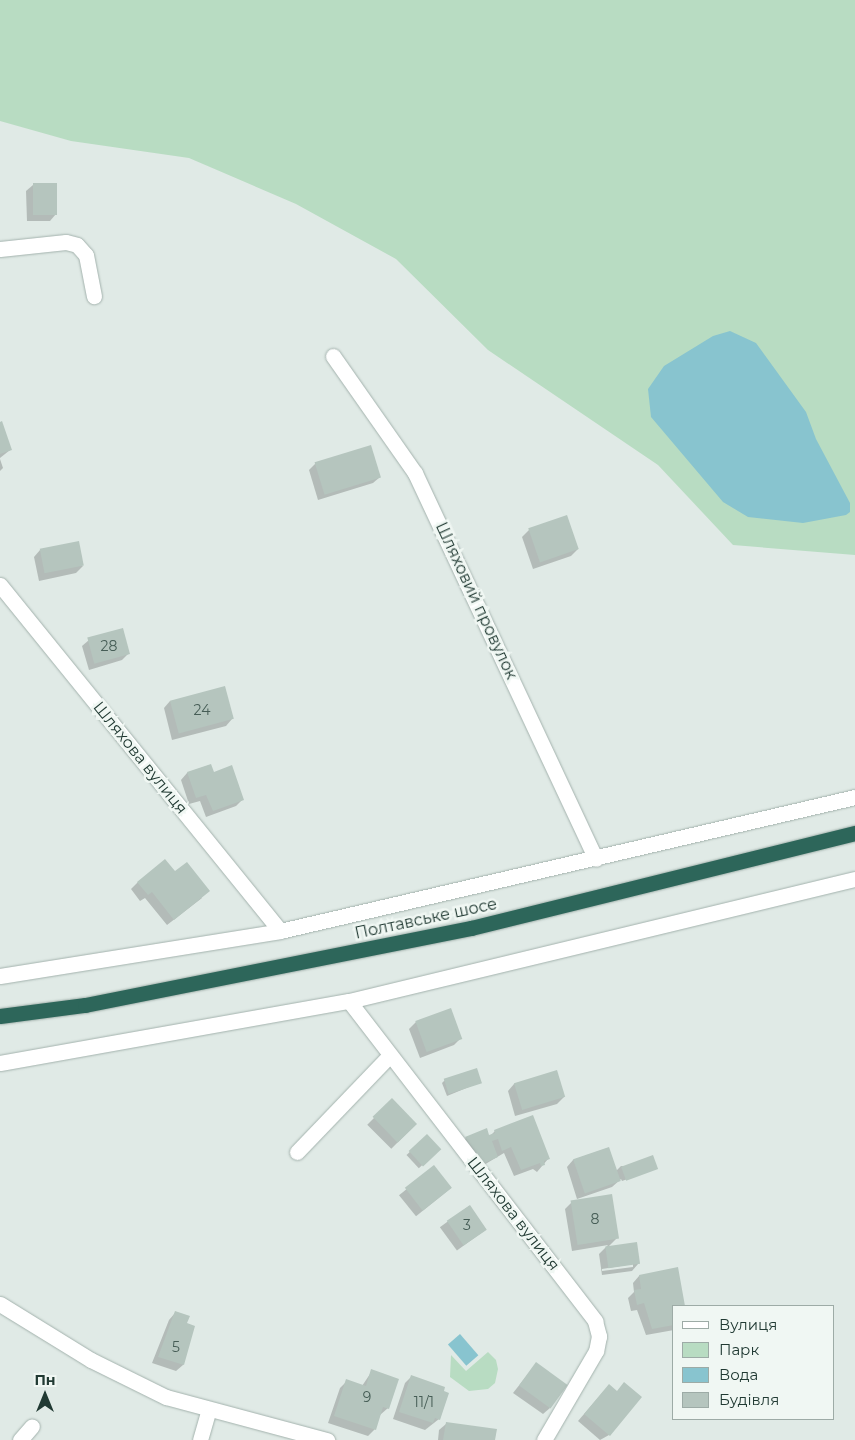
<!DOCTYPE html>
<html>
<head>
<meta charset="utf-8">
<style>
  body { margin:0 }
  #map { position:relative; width:855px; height:1440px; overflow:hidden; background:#e0eae6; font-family:Montserrat,sans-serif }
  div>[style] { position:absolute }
  .green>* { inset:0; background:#b8dcc2 }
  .water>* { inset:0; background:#88c4cf; transform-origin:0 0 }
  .shadow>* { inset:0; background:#0003; transform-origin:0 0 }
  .building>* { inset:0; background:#b5c5be; transform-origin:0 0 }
  .roads { filter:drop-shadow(0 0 1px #a3b2ad) drop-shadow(0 0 1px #a3b2ad) }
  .minor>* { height:15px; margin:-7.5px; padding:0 7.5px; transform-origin:7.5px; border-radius:7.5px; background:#fff }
  .highway>* { height:15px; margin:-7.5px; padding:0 7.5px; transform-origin:7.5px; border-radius:7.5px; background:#2d665a }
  span { translate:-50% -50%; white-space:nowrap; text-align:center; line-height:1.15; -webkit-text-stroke:5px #f0f7f3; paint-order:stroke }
  .number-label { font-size:14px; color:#465d56 }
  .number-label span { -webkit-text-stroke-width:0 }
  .street-label { font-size:16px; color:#213a33 }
  .legend { position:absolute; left:672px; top:1305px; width:162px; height:115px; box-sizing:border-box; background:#f0f7f3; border:1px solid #9daba6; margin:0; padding:6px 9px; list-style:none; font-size:15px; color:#213a33 }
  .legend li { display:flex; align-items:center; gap:10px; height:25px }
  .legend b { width:25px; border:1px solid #9daba6 }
  .north { position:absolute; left:20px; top:1370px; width:50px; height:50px; -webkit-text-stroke:4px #f0f7f3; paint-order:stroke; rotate:0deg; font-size:14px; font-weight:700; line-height:20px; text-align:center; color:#213a33 }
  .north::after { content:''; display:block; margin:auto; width:18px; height:22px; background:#213a33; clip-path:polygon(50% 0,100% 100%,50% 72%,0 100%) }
</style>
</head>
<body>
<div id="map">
  <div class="green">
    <div style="clip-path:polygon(0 0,855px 0,855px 555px,733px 545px,658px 465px,488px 350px,396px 259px,296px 204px,189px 158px,71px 141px,0 121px)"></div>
    <div style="clip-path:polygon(488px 1352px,496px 1360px,498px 1369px,495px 1383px,488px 1389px,469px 1391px,450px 1377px,451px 1355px,466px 1371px)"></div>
  </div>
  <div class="water">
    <div style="clip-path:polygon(730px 331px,756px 343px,806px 412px,816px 439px,850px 503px,850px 512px,846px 515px,803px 523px,748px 517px,723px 502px,651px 417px,648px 389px,664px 366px,713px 336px)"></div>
    <div style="left:460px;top:1334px;width:28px;height:16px;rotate:49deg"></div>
  </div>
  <div class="shadow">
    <div style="clip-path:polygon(33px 185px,56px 214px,50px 221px,27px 221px,26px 191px)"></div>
    <div style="clip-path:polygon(0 424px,10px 450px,0 458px)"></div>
    <div style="clip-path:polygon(0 459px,3px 468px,0 471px)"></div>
    <div style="clip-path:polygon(316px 463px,380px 477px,373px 483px,318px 500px,309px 470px)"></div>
    <div style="clip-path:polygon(566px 517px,578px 549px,571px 556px,533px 569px,522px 537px,529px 530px)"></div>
    <div style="clip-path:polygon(40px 550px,83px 566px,76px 573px,39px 581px,34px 557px)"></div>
    <div style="clip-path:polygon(89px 640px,129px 653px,122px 660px,89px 670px,82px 646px)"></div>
    <div style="clip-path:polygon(170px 701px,232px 719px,226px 726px,172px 740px,164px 708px)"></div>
    <div style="clip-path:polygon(210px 765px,213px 773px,243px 799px,236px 806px,206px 817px,200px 801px,189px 804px,181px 780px,187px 773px)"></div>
    <div style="clip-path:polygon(175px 872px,202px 898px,167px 925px,145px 898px,140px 901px,131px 889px,138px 882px)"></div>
    <div style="clip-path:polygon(416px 1022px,461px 1038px,454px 1045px,420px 1058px,409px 1029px)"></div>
    <div style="clip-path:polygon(556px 1072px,564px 1097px,557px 1104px,515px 1116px,508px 1091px,514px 1084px)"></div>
    <div style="clip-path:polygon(445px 1080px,481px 1082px,447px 1096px,442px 1083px)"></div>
    <div style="left:392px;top:1100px;width:34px;height:35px;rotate:45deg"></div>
    <div style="clip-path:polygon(495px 1131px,548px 1159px,537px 1172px,533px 1169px,514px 1176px,504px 1153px,477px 1169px,459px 1144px,466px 1138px,489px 1137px)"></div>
    <div style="left:427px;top:1136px;width:18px;height:28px;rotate:47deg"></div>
    <div style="clip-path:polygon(608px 1148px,616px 1171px,621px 1166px,656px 1169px,622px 1181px,621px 1179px,612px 1187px,577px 1199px,567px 1167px,573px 1160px)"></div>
    <div style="left:434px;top:1167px;width:27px;height:45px;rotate:51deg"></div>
    <div style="clip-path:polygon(evenodd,572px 1202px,618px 1237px,608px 1247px,638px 1264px,632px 1271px,602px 1275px,599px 1254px,608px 1245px,572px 1251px,565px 1209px,572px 1202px,633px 1264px,633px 1267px,602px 1271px,602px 1269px,633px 1264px)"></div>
    <div style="left:469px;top:1206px;width:29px;height:36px;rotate:54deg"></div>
    <div style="clip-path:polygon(677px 1269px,684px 1306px,674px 1306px,674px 1330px,646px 1335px,637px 1310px,631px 1311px,628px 1298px,634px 1292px,633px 1283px,639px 1276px)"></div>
    <div style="clip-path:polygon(175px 1313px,186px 1324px,193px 1327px,183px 1365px,176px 1371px,152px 1363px,169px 1320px)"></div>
    <div style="clip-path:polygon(536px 1364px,550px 1408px,543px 1414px,513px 1393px)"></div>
    <div style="clip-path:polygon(372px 1371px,388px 1408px,380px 1415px,375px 1429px,368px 1436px,328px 1423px,340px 1388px,347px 1381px,362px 1386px)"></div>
    <div style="clip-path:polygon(411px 1377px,439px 1419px,425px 1430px,393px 1419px,405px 1383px)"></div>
    <div style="clip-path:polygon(603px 1392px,617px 1392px,609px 1435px,600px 1440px,578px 1421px)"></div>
    <div style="clip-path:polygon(446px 1424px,494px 1440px,438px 1440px,439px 1430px)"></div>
  </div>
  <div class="building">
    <div style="left:33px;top:183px;width:24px;height:32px"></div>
    <div style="clip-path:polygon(2px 421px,12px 450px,0 454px,0 422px)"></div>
    <div style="left:371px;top:445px;width:34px;height:59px;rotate:73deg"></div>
    <div style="left:567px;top:515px;width:36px;height:41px;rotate:71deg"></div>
    <div style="left:79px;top:541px;width:25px;height:40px;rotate:79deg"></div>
    <div style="left:123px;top:628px;width:27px;height:37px;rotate:75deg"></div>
    <div style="left:225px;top:686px;width:34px;height:57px;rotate:75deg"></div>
    <div style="clip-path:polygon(211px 764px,214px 772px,232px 765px,244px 800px,213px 811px,206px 795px,196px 798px,187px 772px)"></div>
    <div style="clip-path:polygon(165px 859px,175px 871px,187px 862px,210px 891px,174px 920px,152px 892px,148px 895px,137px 882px)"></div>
    <div style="left:451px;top:1008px;width:33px;height:38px;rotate:70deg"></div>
    <div style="left:477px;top:1068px;width:16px;height:35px;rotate:72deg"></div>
    <div style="left:557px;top:1070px;width:28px;height:45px;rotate:73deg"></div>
    <div style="left:392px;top:1098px;width:36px;height:27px;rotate:46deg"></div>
    <div style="clip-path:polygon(533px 1115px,550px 1159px,544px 1161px,545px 1165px,541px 1166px,540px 1163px,521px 1170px,511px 1147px,502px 1151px,498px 1139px,492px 1141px,498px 1157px,484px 1163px,465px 1137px,487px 1128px,489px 1135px,495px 1133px,494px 1130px)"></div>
    <div style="left:427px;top:1134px;width:21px;height:25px;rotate:47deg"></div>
    <div style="left:609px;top:1147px;width:36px;height:38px;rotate:71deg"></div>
    <div style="left:653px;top:1155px;width:15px;height:34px;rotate:70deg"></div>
    <div style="left:434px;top:1165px;width:29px;height:37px;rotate:52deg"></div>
    <div style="left:612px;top:1194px;width:45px;height:42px;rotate:81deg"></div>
    <div style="left:470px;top:1205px;width:30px;height:28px;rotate:56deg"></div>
    <div style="left:637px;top:1242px;width:22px;height:32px;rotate:82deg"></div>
    <div style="clip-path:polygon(678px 1267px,685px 1306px,674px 1306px,674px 1325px,652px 1329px,644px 1303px,637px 1305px,634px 1290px,641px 1289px,639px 1275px)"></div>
    <div style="clip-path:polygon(175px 1311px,190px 1316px,187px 1323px,195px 1326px,184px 1365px,158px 1357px)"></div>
    <div style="left:536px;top:1362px;width:39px;height:29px;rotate:36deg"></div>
    <div style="clip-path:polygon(371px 1369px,399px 1379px,389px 1409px,383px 1407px,376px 1430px,334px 1416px,346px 1379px,366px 1386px)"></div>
    <div style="clip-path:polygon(411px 1375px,445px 1387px,444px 1391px,449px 1393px,440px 1420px,435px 1418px,433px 1423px,399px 1412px)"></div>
    <div style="clip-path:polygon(624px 1382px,642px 1397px,610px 1436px,584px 1414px,609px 1384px,617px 1391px)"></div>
    <div style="clip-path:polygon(446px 1422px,497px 1429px,495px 1440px,443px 1440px)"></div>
  </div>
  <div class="roads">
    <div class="minor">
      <div style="left:0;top:249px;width:66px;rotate:-6.1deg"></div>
      <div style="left:66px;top:242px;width:11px;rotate:15deg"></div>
      <div style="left:77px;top:245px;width:13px;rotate:48deg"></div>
      <div style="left:86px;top:255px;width:42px;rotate:79deg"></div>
      <div style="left:333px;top:356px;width:143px;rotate:55deg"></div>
      <div style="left:415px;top:473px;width:426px;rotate:64.9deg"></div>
      <div style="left:0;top:585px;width:445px;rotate:51deg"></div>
      <div style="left:0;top:976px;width:284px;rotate:-9.1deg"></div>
      <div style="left:280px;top:931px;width:590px;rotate:-13.12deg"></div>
      <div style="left:349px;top:1001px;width:404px;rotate:52.4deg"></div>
      <div style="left:595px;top:1321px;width:16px;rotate:75deg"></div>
      <div style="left:599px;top:1336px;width:15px;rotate:101deg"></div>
      <div style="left:596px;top:1351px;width:103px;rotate:120.3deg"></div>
      <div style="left:0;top:1063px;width:354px;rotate:-10.1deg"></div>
      <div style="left:349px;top:1001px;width:520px;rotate:-13.56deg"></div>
      <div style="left:297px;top:1152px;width:134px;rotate:-46.2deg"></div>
      <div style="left:0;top:1304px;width:107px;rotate:31.6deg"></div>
      <div style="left:91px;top:1360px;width:84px;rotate:26.3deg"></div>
      <div style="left:166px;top:1397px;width:167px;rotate:15deg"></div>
      <div style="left:20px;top:1440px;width:18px;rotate:-49deg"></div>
      <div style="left:200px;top:1440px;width:32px;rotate:-74deg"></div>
    </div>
    <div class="highway">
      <div style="left:0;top:1016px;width:86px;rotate:-7.4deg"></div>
      <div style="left:85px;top:1005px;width:394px;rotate:-11.3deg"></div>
      <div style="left:471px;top:928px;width:396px;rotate:-13.9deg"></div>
    </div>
  </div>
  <div class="number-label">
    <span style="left:109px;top:646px">28</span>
    <span style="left:202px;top:710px">24</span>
    <span style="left:595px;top:1219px">8</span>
    <span style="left:467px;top:1225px">3</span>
    <span style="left:176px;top:1347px">5</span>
    <span style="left:367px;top:1397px">9</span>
    <span style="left:424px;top:1402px">11/1</span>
  </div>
  <div class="street-label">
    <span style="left:476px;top:601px;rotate:65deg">Шляховий провулок</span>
    <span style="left:140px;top:758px;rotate:51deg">Шляхова вулиця</span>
    <span style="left:426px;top:919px;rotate:-12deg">Полтавське шосе</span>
    <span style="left:513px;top:1214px;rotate:52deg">Шляхова вулиця</span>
  </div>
  <ul class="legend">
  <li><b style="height:6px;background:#fff"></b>Вулиця</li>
  <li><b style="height:14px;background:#b8dcc2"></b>Парк</li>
  <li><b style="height:14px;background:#88c4cf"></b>Вода</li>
  <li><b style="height:14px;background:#b5c5be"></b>Будівля</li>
  </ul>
  <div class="north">Пн</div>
</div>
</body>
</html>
